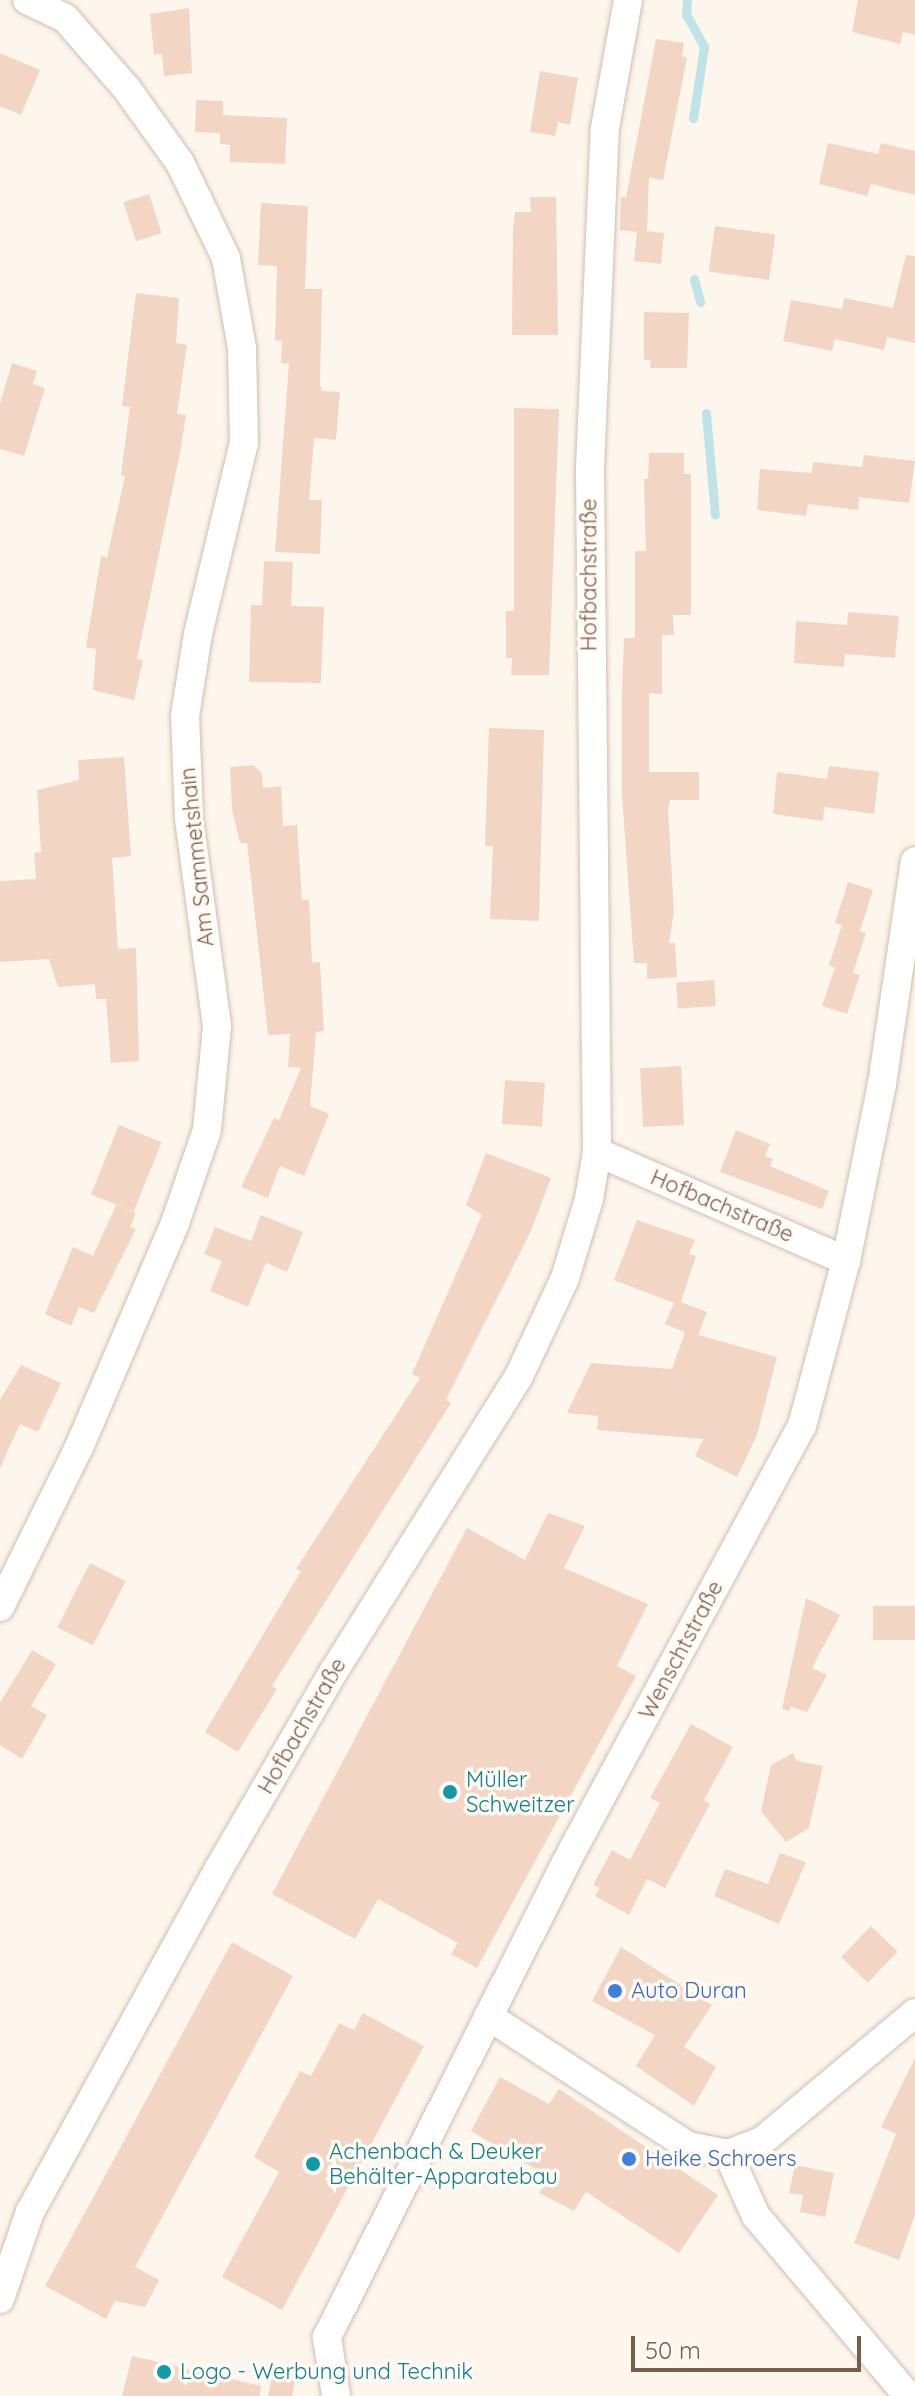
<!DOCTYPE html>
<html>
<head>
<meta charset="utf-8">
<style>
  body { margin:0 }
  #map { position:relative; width:915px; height:2396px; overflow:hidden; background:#fdf6ec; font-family:Quicksand,sans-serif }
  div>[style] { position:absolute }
  .stream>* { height:9px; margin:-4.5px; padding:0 4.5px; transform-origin:4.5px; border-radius:4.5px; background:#bfe3e8 }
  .building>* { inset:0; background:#f3d5c3; transform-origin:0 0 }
  .roads { filter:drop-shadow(0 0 2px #d1beb0) drop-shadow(0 0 2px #d1beb0) }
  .minor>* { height:28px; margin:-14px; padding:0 14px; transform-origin:14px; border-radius:14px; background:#fff }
  .dots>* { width:22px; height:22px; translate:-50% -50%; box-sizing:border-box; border:4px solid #fffaf3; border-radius:50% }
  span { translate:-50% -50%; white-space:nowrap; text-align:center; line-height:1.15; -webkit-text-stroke:7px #fffaf3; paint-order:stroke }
  .street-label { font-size:22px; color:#7a5c4d }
  .culture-label { font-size:22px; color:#0d838f }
  .left { translate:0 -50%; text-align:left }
  .shop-label { font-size:22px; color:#366cbe }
  .scale { position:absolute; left:631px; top:2336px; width:230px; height:36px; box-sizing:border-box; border:4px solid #7a5c4d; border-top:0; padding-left:10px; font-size:24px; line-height:28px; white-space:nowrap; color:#7a5c4d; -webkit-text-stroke:6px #fffaf3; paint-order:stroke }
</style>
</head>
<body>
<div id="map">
  <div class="stream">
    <div style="left:687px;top:0;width:14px;rotate:94deg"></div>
    <div style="left:686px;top:14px;width:38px;rotate:61deg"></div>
    <div style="left:704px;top:47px;width:72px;rotate:98.8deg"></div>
    <div style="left:694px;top:279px;width:24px;rotate:75deg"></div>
    <div style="left:706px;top:413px;width:102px;rotate:85deg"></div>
  </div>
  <div class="building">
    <div style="clip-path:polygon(858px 0,915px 0,915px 35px,903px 32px,900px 44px,852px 32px)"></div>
    <div style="clip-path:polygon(189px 8px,192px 73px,164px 76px,162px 54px,154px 55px,150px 14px)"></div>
    <div style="clip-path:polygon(656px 39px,684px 43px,682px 56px,687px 58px,663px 180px,649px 178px,647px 231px,664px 233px,661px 264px,634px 261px,637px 232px,620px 230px,621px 197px,626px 197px)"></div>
    <div style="clip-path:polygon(0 53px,40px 70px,21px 115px,0 106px)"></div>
    <div style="clip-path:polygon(540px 71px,578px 78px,570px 125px,558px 122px,555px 136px,530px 132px)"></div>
    <div style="clip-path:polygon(196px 100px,223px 101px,223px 115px,287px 118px,285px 164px,230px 162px,230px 145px,220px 144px,220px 133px,195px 132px)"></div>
    <div style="clip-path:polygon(828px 143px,878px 154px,881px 143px,915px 151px,915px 195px,871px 184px,867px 196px,819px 184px)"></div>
    <div style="left:149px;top:194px;width:41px;height:27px;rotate:72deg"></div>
    <div style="clip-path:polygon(530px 197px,556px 197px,558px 335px,512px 335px,513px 229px,515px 212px,531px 212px)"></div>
    <div style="clip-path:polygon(261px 203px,308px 206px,305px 289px,322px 289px,320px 385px,322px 391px,340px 392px,336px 440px,314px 438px,309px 500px,322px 500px,320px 554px,275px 552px,289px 363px,281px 363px,282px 341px,275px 340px,277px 266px,258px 265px)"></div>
    <div style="left:715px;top:226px;width:61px;height:46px;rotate:8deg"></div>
    <div style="clip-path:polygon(906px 255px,915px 256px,915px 343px,887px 337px,884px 350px,835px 339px,832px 351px,783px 341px,791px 300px,842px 309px,844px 298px,893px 308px)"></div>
    <div style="clip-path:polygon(136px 293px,179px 298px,176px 343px,187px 345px,177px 414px,186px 415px,180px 453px,137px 659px,143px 660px,134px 700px,93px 690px,96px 649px,86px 647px,101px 556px,107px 558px,125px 476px,121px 475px,130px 407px,122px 406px)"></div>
    <div style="clip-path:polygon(644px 312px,689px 313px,687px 368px,650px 368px,651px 360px,644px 360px)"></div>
    <div style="clip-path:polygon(12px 363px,37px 371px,33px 384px,45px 388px,24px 456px,0 449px,0 404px)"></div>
    <div style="clip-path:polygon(514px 408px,559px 409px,549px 675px,511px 675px,512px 658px,506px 658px,506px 611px,514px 611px)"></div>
    <div style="clip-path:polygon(649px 453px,684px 453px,684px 474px,691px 474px,691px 615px,673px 615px,674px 635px,662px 635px,662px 694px,649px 693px,649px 772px,699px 772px,699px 800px,670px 800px,668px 809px,674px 912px,669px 943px,675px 943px,677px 977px,647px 979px,647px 963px,634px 963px,622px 795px,622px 693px,624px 638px,635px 638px,635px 551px,646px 551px,644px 479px,648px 479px)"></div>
    <div style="clip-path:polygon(864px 455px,915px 461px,909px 503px,859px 497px,858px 510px,808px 504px,806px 516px,757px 510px,760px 469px,812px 473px,813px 462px,862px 467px)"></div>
    <div style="clip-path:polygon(264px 561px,293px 562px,291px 606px,324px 607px,321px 683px,249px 682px,251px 605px,262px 605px)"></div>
    <div style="clip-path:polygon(848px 612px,899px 616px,895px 658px,845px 654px,844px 667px,794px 663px,796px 621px,847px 625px)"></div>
    <div style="clip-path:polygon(489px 728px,544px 730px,539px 921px,490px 919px,493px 846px,485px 846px)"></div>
    <div style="clip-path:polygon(124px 757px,131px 856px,112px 858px,118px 949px,136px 948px,139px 1061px,111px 1063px,106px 999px,96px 999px,95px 984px,58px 987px,49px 959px,0 962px,0 881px,36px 879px,34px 853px,41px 852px,37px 790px,79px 780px,78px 760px)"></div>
    <div style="clip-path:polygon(253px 765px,262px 773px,263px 788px,281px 786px,283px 826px,297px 825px,302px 900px,309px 900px,312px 963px,320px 962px,324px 1031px,316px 1032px,310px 1106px,329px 1114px,304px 1176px,280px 1166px,268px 1198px,241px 1187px,274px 1118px,279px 1120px,301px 1068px,288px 1067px,290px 1034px,268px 1035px,247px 843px,240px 843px,232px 809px,230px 767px)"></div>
    <div style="clip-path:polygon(829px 766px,879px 772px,874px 814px,824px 807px,823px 821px,773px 814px,777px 772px,827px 779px)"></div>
    <div style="clip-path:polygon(848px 882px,873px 890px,860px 931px,866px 933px,853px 973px,860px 975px,847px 1014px,822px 1006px,835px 968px,829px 965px,842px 925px,835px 923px)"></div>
    <div style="left:714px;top:980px;width:26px;height:38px;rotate:86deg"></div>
    <div style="left:681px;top:1066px;width:59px;height:41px;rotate:87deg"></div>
    <div style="left:505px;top:1080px;width:40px;height:44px;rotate:4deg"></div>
    <div style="left:119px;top:1125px;width:46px;height:75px;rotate:22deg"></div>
    <div style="clip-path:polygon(736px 1130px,770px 1144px,765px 1156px,773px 1159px,770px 1166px,829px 1191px,822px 1209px,720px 1172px)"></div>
    <div style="clip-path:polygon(486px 1153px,551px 1178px,530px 1233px,446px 1400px,451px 1403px,272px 1686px,277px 1689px,238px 1752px,205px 1732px,301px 1571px,296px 1569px,420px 1378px,412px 1374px,482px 1215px,466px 1205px)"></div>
    <div style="clip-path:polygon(116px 1205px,136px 1213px,130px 1227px,136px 1229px,94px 1313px,79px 1307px,71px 1326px,45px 1314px,73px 1247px,93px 1256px)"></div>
    <div style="clip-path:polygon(261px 1215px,303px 1232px,287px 1272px,266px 1263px,248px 1307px,210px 1291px,222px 1261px,204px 1254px,215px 1227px,251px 1241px)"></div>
    <div style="clip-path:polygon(637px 1220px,695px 1240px,689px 1254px,696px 1256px,681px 1302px,707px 1312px,698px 1335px,777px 1357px,757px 1435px,737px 1477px,695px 1456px,703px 1439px,597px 1430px,598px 1416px,567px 1413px,591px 1363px,672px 1369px,685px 1332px,665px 1324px,674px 1303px,614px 1280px)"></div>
    <div style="clip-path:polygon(21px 1365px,61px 1383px,38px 1432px,20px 1424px,0 1468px,0 1400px)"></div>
    <div style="clip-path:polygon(548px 1513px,585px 1526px,564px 1568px,648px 1604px,617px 1666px,636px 1676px,477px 1968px,451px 1954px,458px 1943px,378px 1899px,355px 1939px,272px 1894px,467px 1528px,525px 1560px)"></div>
    <div style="left:90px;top:1563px;width:40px;height:72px;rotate:27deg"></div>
    <div style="clip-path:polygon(806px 1598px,840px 1615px,812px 1668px,827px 1675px,807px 1712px,791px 1707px,789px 1711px,782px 1709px)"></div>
    <div style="left:915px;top:1606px;width:34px;height:42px;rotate:90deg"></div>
    <div style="clip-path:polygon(32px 1650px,56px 1664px,31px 1706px,47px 1715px,22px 1759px,0 1745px,0 1703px)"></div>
    <div style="clip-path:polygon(691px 1724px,733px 1747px,704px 1800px,710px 1804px,665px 1888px,647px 1879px,629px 1915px,595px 1896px,600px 1888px,593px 1885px,612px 1850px,630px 1860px,660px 1803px,650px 1798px)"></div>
    <div style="clip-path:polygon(793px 1753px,797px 1761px,823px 1766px,809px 1828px,786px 1842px,761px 1811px,771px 1765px)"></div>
    <div style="clip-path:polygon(780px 1853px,806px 1862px,779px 1924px,714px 1896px,725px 1869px,768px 1884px)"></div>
    <div style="left:871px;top:1926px;width:37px;height:43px;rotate:44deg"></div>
    <div style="clip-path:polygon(232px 1942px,293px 1976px,135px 2267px,159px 2280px,145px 2307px,115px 2301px,106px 2319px,45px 2286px)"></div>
    <div style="clip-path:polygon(621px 1947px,712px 2005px,684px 2047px,716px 2067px,694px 2106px,636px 2066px,655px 2035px,592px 2001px)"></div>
    <div style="clip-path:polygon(363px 2013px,424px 2046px,282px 2310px,222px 2277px,279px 2172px,254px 2157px,300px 2071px,311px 2076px,339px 2023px,354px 2030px)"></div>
    <div style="clip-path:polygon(915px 2058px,915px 2215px,899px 2260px,854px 2243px,896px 2134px,881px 2127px)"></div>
    <div style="clip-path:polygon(500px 2077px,549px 2104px,559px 2089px,718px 2195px,679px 2253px,586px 2192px,574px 2211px,539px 2193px,549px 2177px,471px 2131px)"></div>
    <div style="clip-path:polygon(795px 2165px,834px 2173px,825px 2217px,800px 2212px,803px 2195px,789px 2193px)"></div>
    <div style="clip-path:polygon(132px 2356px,261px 2386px,260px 2396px,122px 2396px)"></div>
    <div style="clip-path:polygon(274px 2368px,297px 2373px,292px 2396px,268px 2396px)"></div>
  </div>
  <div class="roads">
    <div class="minor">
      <div style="left:597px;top:1152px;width:272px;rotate:23.6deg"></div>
      <div style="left:0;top:1607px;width:181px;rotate:-63.7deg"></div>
      <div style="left:80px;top:1445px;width:241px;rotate:-66.8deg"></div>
      <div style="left:175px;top:1223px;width:98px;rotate:-71deg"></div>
      <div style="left:207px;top:1130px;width:104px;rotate:-84.5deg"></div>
      <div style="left:217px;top:1026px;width:210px;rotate:-97.7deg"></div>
      <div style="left:189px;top:818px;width:102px;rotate:-92.2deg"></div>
      <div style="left:185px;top:716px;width:83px;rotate:-81deg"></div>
      <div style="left:198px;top:634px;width:196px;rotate:-76.5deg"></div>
      <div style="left:244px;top:443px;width:95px;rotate:-91.2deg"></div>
      <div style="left:242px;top:348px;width:91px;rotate:-100.1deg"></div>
      <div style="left:226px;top:258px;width:106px;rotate:-115.8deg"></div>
      <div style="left:180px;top:163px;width:91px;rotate:-125.6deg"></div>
      <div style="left:127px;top:89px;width:94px;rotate:-131.1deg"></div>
      <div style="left:65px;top:18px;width:42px;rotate:-154.7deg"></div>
      <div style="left:488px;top:2016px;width:239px;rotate:33deg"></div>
      <div style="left:688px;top:2146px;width:41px;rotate:11.3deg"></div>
      <div style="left:728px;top:2154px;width:36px;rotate:-21deg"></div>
      <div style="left:762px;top:2141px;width:199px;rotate:-39.9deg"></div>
      <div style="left:728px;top:2154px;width:68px;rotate:65.7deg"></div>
      <div style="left:756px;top:2216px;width:236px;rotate:49.8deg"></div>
      <div style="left:0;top:2299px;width:92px;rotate:-71deg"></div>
      <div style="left:30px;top:2212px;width:390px;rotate:-61.2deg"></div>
      <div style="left:218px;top:1870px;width:230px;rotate:-59.8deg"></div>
      <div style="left:334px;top:1671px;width:346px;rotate:-57.9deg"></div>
      <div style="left:518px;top:1378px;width:110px;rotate:-64.8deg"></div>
      <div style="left:565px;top:1278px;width:83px;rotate:-73.1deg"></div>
      <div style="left:589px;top:1199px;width:48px;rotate:-80.3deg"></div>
      <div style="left:597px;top:1152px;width:684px;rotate:-90.59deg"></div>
      <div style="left:590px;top:468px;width:340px;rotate:-87.5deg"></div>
      <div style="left:605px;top:128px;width:130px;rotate:-79.8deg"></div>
      <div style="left:336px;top:2396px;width:60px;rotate:-98.7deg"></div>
      <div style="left:327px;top:2337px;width:546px;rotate:-63.25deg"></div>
      <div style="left:573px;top:1849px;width:481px;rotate:-61.6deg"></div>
      <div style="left:802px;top:1426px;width:171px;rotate:-75.1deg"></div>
      <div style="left:846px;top:1261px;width:181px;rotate:-78.5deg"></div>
      <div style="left:882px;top:1084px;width:225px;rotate:-81.6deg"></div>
    </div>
  </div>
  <div class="dots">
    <div style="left:450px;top:1792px;background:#0f9aa8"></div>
    <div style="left:615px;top:1991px;background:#3f7fe0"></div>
    <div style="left:629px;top:2159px;background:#3f7fe0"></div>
    <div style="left:313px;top:2164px;background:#0f9aa8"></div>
    <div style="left:164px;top:2372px;background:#0f9aa8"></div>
  </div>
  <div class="street-label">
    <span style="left:589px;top:575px;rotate:-90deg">Hofbachstraße</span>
    <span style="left:197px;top:857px;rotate:-96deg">Am Sammetshain</span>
    <span style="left:722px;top:1206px;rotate:23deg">Hofbachstraße</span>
    <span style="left:681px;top:1650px;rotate:-62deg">Wenschtstraße</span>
    <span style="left:302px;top:1726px;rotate:-60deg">Hofbachstraße</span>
  </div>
  <div class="culture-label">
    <span class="left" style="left:466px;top:1792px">Müller<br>Schweitzer</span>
    <span class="left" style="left:329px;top:2164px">Achenbach &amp; Deuker<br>Behälter-Apparatebau</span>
    <span class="left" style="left:180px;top:2372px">Logo - Werbung und Technik</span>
  </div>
  <div class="shop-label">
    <span class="left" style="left:631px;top:1991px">Auto Duran</span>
    <span class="left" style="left:645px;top:2159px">Heike Schroers</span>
  </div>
  <div class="scale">50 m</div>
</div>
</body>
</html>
